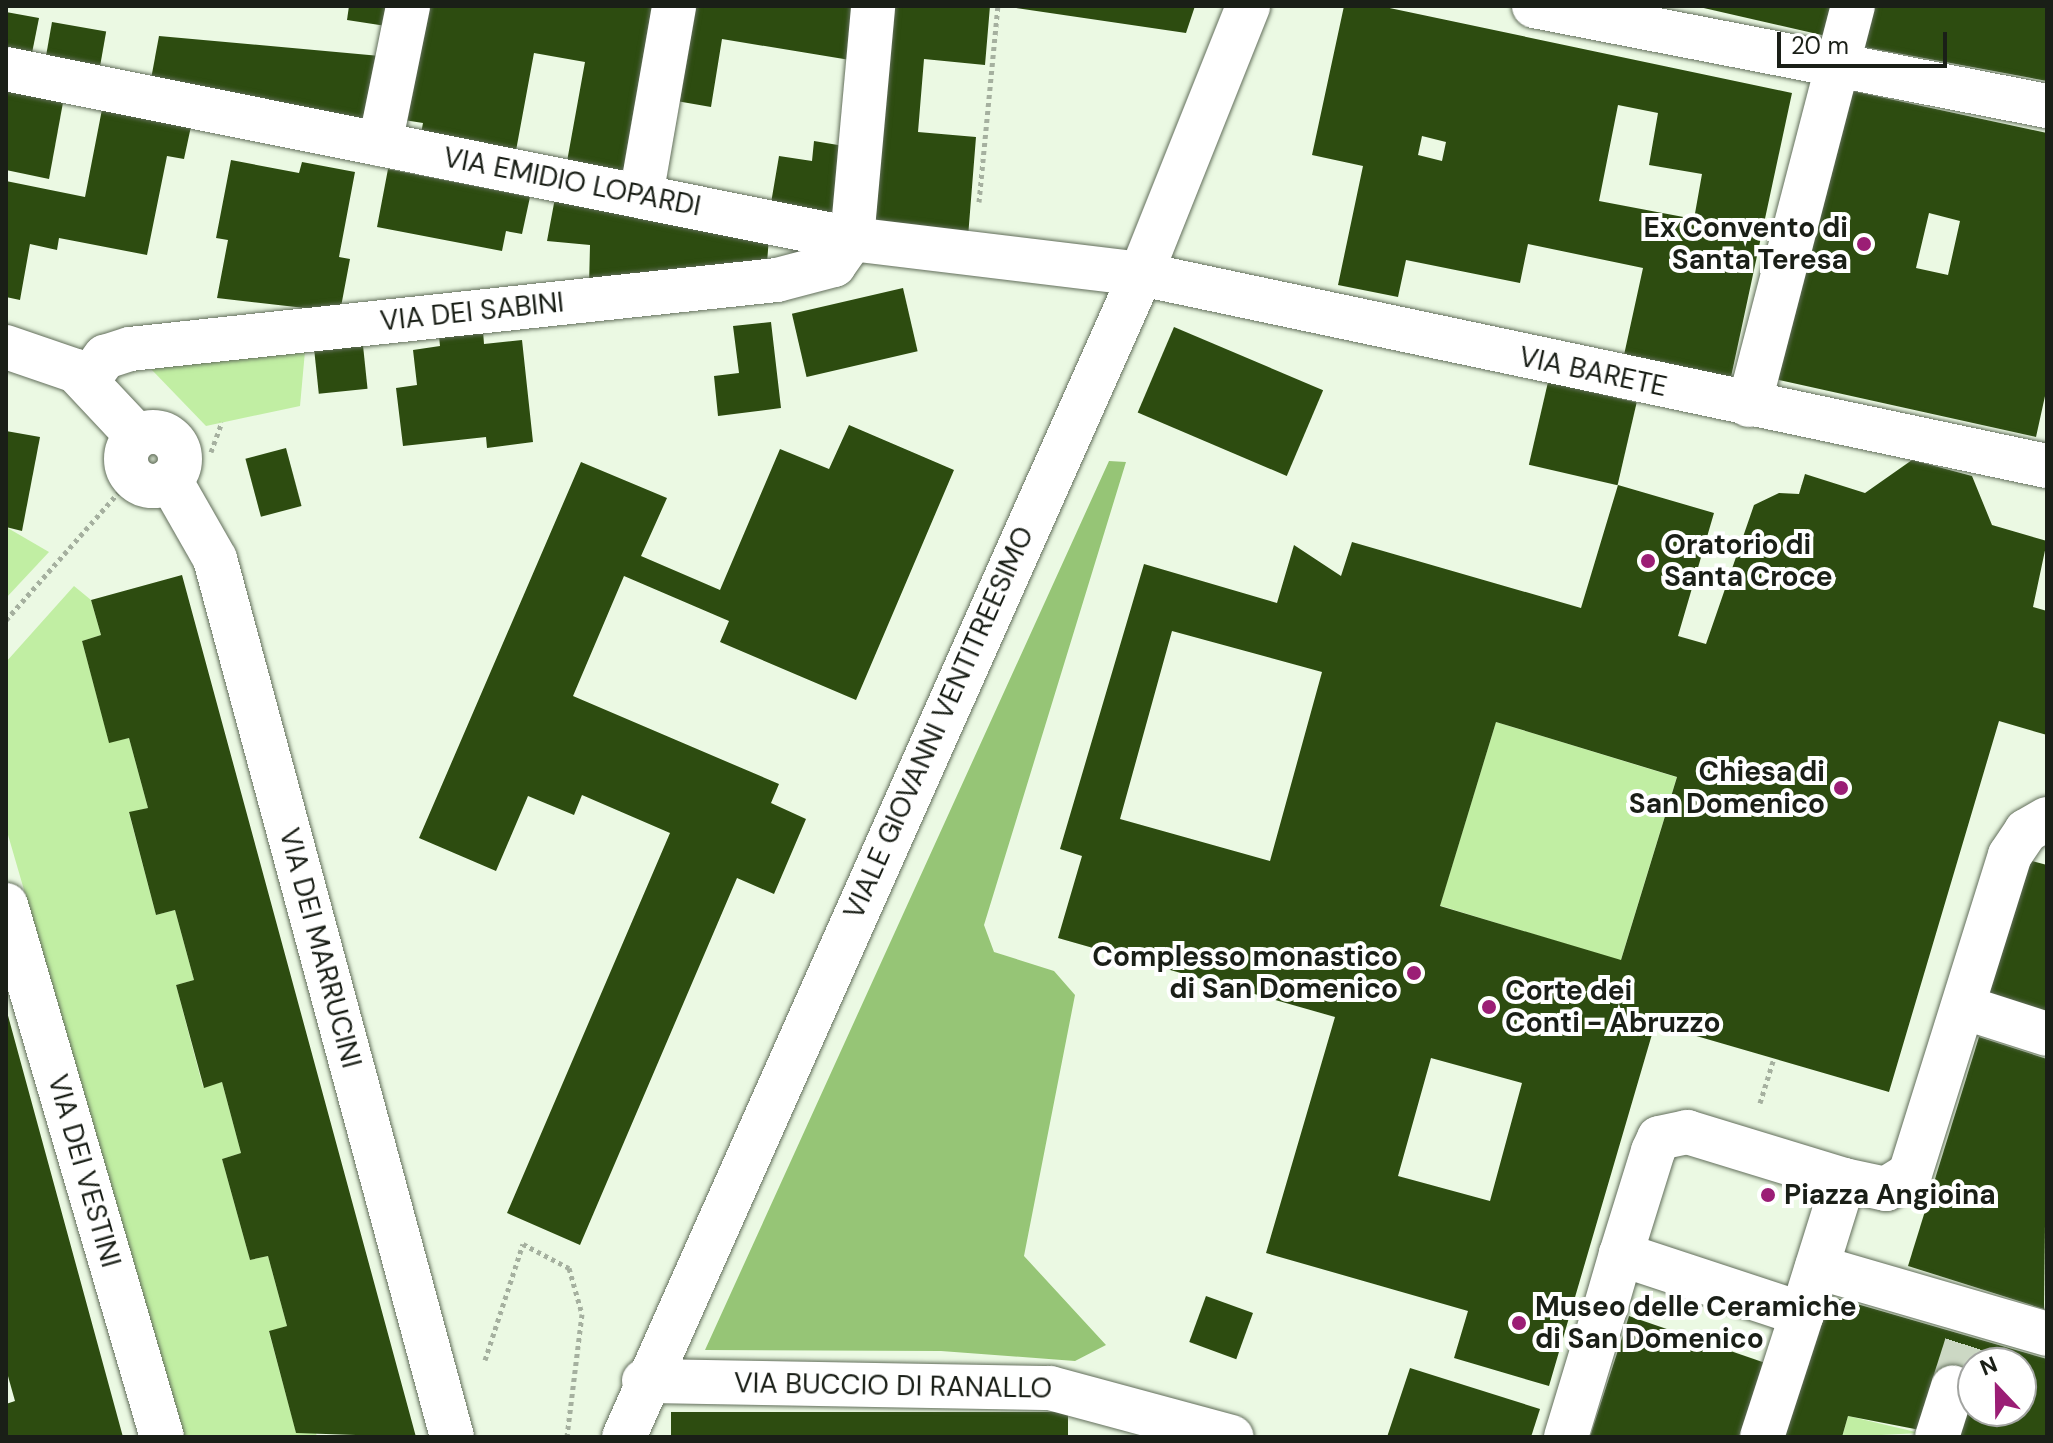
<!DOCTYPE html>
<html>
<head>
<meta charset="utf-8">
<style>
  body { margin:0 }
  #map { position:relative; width:2053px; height:1443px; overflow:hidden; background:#ebf9e3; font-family:"DM Sans",sans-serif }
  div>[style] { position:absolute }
  .green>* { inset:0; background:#c1eea3; transform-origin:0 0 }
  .forest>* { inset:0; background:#96c576 }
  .building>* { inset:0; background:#2d4c10; transform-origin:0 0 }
  .minor-tunnel>* { height:44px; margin-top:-22px; transform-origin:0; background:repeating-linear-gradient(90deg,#ccd8c4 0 44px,transparent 0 66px) }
  .path>* { height:5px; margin-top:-2.5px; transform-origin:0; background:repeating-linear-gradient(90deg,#a5b09f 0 4px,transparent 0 8px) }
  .roads { filter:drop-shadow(0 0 2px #626e5b) drop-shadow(0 0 2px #626e5b) }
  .minor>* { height:44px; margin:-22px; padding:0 22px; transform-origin:22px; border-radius:22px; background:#fff }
  .minor>.ring { margin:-22px; padding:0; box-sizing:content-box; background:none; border:44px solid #fff; border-radius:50% }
  .dots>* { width:22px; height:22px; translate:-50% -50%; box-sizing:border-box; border:4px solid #fff; border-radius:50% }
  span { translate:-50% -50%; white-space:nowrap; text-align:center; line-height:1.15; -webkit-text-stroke:8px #fff; paint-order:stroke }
  .street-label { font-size:28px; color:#1a1f17 }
  .poi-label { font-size:28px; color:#1a1f17; font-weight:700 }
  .right { translate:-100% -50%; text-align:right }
  .left { translate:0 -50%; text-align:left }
  .frame { position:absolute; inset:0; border:8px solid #1a1f17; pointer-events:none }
  .north { position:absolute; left:1957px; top:1347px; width:80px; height:80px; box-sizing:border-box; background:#fff; border:2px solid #a3a5a2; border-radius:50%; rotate:338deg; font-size:22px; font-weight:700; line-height:32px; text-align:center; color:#1a1f17 }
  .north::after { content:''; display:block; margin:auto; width:28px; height:36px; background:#9b1e75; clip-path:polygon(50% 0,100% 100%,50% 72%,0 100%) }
  .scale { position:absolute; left:1777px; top:32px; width:170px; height:36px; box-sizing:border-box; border:4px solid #1a1f17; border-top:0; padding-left:10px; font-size:24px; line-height:28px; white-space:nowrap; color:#1a1f17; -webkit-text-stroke:6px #fff; paint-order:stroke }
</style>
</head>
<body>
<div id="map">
  <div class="green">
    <div style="clip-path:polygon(305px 351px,300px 406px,206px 426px,151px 369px)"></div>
    <div style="clip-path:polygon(6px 527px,49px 552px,6px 598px)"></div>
    <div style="clip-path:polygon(74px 586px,91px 600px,101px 635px,82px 641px,109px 742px,129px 738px,148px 808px,129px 813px,156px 915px,175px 910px,194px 980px,176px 985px,203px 1087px,222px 1082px,241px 1153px,222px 1159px,250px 1260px,268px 1256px,287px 1326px,269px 1332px,296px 1432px,315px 1429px,317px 1437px,183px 1437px,6px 828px,6px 662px)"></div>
    <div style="left:1496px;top:722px;width:189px;height:192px;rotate:17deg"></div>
    <div style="clip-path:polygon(1848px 1416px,1920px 1433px,1842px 1437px)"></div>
  </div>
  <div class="forest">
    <div style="clip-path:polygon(1109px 461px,1126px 462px,984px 925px,994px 952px,1054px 971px,1075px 995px,1024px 1256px,1106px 1345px,1075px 1361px,941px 1351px,705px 1350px)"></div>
  </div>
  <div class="building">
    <div style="clip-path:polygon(349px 6px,390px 6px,386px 26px,347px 20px)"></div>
    <div style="clip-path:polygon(425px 6px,666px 6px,634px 180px,566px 167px,585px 62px,534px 53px,515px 156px,420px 139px,423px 123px,404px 120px)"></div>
    <div style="clip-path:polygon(681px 6px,861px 6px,856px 61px,722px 39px,711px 107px,665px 99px)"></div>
    <div style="clip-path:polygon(884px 6px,990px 6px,985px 65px,924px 59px,918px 132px,976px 137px,968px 237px,864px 228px)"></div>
    <div style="clip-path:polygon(1002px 6px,1195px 6px,1186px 33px)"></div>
    <div style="clip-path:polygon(evenodd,1344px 6px,1380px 6px,1792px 93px,1731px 377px,1624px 355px,1643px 268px,1528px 244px,1520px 283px,1406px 260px,1398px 297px,1338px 285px,1363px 166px,1312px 155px,1344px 6px,1618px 105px,1658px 113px,1649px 165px,1702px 174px,1694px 219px,1599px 201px,1618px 105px,1344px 6px,1422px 136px,1446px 142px,1442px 161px,1418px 155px,1422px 136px)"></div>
    <div style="clip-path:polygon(1695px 6px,1834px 6px,1826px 36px)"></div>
    <div style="clip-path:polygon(1870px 6px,2047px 6px,2047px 81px,1859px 46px)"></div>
    <div style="clip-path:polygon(6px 12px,39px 18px,31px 58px,6px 53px)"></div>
    <div style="left:52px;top:22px;width:55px;height:39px;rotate:10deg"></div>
    <div style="clip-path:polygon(159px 36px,380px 56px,369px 125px,151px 79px)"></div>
    <div style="clip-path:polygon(6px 86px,64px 97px,49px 179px,6px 170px)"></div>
    <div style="clip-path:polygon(evenodd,1843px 89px,2047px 133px,2047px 387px,2036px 437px,1775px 379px,1843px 89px,1929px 213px,1960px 221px,1948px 275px,1916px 268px,1929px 213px)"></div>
    <div style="clip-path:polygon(104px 99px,193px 117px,184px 159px,167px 156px,147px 255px,59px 238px,57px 250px,30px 244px,20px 300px,6px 297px,6px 181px,85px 197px)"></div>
    <div style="clip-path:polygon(814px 141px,850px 147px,841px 221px,770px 209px,779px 156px,812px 161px)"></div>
    <div style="clip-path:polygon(231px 160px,299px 173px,302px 162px,355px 172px,339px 257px,350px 259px,340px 312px,217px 298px,228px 240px,216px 238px)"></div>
    <div style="clip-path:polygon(388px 169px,530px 197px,522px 234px,506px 231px,502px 251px,377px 227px)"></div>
    <div style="clip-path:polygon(555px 198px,769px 237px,767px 263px,589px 286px,590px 245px,547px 241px)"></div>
    <div style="left:903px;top:288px;width:65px;height:114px;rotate:77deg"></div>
    <div style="clip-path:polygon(771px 322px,781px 408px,718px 416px,714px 376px,739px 373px,733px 326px)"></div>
    <div style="left:1174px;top:327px;width:162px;height:93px;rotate:23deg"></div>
    <div style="clip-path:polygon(483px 331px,484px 344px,522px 340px,533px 442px,487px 448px,486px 437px,403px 446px,396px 388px,417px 385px,413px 350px,440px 346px,439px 336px)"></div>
    <div style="left:362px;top:336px;width:53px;height:49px;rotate:84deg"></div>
    <div style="left:1548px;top:382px;width:91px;height:85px;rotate:13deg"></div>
    <div style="clip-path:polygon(849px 425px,954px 470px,856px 700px,720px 642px,729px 621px,624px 576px,573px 696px,779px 784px,771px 803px,806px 819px,774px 894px,737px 878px,580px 1245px,507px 1213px,670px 833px,582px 795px,574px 815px,528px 796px,496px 871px,419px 838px,581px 462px,667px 498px,641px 556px,720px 590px,780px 449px,829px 469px)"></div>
    <div style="clip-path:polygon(6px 431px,40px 437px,22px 531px,6px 527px)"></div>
    <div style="left:286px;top:448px;width:60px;height:42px;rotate:75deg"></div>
    <div style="clip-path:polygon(evenodd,1912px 460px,1972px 476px,1992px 525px,2047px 541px,2033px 607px,2047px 611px,2047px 735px,1999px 721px,1889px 1092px,1655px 1024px,1549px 1386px,1454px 1358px,1468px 1311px,1266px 1253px,1335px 1017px,1058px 938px,1082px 856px,1060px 849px,1144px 564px,1277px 603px,1294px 545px,1341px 576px,1352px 542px,1581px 608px,1618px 485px,1714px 513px,1678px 636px,1706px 644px,1754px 505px,1779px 493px,1799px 494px,1805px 474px,1865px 493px,1912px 460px,1172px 631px,1322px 672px,1270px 861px,1120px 819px,1172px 631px,1912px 460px,1496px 722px,1677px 777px,1621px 960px,1440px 906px,1496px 722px,1912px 460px,1431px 1058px,1522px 1083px,1490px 1201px,1398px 1176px,1431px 1058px)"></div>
    <div style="clip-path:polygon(182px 575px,416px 1437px,296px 1433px,269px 1331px,287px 1326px,268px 1256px,250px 1260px,222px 1159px,241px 1153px,222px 1082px,204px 1088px,176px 985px,194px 980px,175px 910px,156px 915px,129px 812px,148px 808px,129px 738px,109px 743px,82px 641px,101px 635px,91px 600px)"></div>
    <div style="clip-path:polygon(2028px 860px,2047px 865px,2047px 1018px,1985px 999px)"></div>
    <div style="clip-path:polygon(6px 1012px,7px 1012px,123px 1437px,6px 1437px,6px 1404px,15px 1401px,6px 1369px)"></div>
    <div style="clip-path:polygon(1979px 1037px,2047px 1059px,2044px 1309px,1908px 1266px)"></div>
    <div style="clip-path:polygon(evenodd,1819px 1293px,2047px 1359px,2047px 1437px,1956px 1437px,1848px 1416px,1842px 1437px,1774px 1437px,1819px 1293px,1973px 1363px,2021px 1363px,2021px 1411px,1973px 1411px,1973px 1363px)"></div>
    <div style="left:1206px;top:1296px;width:50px;height:49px;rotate:20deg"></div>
    <div style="clip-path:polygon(1629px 1316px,1777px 1367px,1752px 1437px,1590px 1437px)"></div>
    <div style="clip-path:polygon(1410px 1368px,1540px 1409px,1531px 1437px,1387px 1437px)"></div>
    <div style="left:1068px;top:1412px;width:25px;height:397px;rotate:90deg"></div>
  </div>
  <div class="minor-tunnel">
    <div style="left:1953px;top:1387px;width:52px;rotate:-72.3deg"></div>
  </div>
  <div class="path">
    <div style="left:979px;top:202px;width:197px;rotate:-84.5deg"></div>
    <div style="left:211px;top:452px;width:32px;rotate:-70deg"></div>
    <div style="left:6px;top:620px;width:171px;rotate:-48.6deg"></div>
    <div style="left:1760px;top:1103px;width:47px;rotate:-72.7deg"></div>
    <div style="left:485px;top:1360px;width:122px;rotate:-71.9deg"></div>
    <div style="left:523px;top:1244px;width:52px;rotate:27.6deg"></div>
    <div style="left:569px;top:1268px;width:48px;rotate:74.2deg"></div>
    <div style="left:582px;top:1314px;width:124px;rotate:97deg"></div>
  </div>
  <div class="roads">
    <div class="minor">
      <div style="left:1534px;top:6px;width:523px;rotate:11.03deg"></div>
      <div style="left:6px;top:69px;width:863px;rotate:11.36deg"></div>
      <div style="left:852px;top:239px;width:291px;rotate:6.9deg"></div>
      <div style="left:1141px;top:274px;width:926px;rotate:11.97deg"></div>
      <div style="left:380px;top:144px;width:141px;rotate:-78.5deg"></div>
      <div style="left:641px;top:196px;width:193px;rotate:-80.1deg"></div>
      <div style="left:6px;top:347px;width:74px;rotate:18.9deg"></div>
      <div style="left:76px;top:371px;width:89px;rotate:46.8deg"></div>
      <div style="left:88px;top:380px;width:29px;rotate:-54deg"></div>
      <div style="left:105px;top:357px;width:26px;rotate:-18deg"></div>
      <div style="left:130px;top:349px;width:651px;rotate:-6.09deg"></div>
      <div style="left:777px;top:280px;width:59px;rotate:-14.7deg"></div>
      <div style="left:834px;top:265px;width:32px;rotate:-55deg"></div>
      <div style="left:852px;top:239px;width:234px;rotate:-84.8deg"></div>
      <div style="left:1749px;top:405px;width:412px;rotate:-75.4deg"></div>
      <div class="ring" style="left:126px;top:432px;width:10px;height:10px"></div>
      <div style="left:170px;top:480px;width:91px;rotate:60.3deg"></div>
      <div style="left:215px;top:559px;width:909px;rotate:74.89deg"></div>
      <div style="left:6px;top:905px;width:554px;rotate:73.66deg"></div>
      <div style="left:1963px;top:1007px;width:88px;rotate:17.8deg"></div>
      <div style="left:1844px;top:1180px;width:43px;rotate:12.1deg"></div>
      <div style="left:1886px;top:1189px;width:28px;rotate:-32deg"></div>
      <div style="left:1910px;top:1174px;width:334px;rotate:-72.6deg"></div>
      <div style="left:2010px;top:855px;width:29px;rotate:-56deg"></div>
      <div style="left:2026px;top:831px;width:24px;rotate:-30deg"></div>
      <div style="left:1817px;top:1267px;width:240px;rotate:16.2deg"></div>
      <div style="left:644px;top:1381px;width:406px;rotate:1deg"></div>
      <div style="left:1050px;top:1388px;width:188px;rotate:15.1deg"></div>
      <div style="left:624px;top:1437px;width:1273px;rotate:-66.03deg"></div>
      <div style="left:1141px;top:274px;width:289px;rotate:-68.2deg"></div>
      <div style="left:1566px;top:1437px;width:134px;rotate:-73.1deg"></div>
      <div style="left:1605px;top:1309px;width:57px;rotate:-73.8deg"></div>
      <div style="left:1621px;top:1254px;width:108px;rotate:-72.7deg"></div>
      <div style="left:1653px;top:1151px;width:14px;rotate:-65deg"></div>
      <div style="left:1659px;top:1138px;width:29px;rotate:-12deg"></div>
      <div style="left:1687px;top:1132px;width:164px;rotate:17deg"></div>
      <div style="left:1844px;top:1180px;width:140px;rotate:107.4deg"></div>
      <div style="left:1802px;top:1314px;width:191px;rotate:-161.7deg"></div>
      <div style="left:1762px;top:1437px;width:129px;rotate:-72deg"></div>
      <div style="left:1937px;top:1437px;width:52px;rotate:-72.3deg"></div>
    </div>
  </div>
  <div class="dots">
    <div style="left:1864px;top:244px;background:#9b1e75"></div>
    <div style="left:1648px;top:561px;background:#9b1e75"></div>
    <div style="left:1841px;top:788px;background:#9b1e75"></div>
    <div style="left:1414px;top:973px;background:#9b1e75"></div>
    <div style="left:1489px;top:1007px;background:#9b1e75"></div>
    <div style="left:1768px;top:1195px;background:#9b1e75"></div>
    <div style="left:1519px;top:1323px;background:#9b1e75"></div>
  </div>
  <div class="street-label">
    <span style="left:572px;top:182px;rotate:11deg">VIA EMIDIO LOPARDI</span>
    <span style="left:472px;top:312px;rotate:-6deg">VIA DEI SABINI</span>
    <span style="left:1593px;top:372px;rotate:12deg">VIA BARETE</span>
    <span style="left:939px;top:723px;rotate:-66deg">VIALE GIOVANNI VENTITREESIMO</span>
    <span style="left:320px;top:948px;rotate:75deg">VIA DEI MARRUCINI</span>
    <span style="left:84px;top:1171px;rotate:74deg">VIA DEI VESTINI</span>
    <span style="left:893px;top:1386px;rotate:1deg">VIA BUCCIO DI RANALLO</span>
  </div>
  <div class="poi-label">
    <span class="right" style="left:1848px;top:244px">Ex Convento di<br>Santa Teresa</span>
    <span class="left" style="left:1664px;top:561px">Oratorio di<br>Santa Croce</span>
    <span class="right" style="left:1825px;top:788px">Chiesa di<br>San Domenico</span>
    <span class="right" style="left:1398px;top:973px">Complesso monastico<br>di San Domenico</span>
    <span class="left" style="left:1505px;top:1007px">Corte dei<br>Conti - Abruzzo</span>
    <span class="left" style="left:1784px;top:1195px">Piazza Angioina</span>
    <span class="left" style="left:1535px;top:1323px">Museo delle Ceramiche<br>di San Domenico</span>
  </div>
  <div class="frame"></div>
  <div class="north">N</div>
  <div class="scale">20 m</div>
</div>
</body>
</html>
